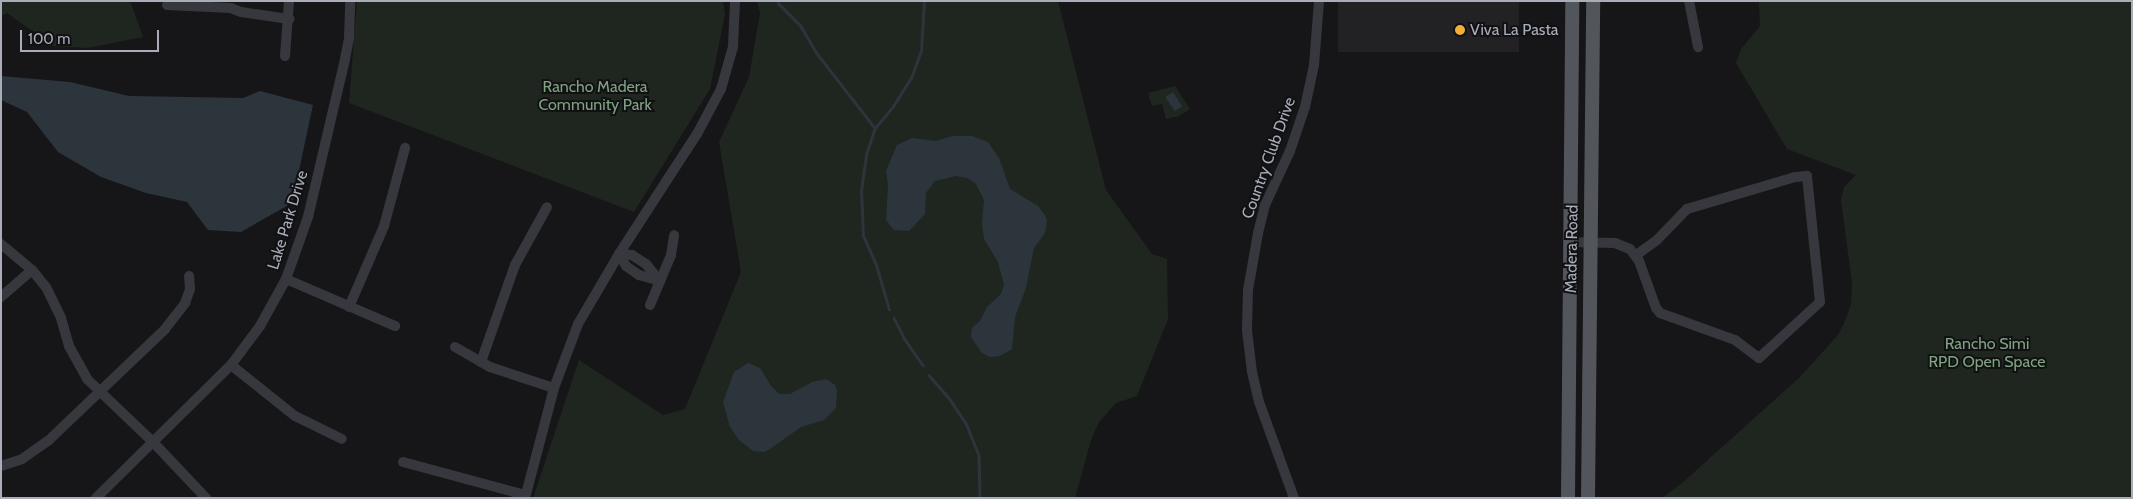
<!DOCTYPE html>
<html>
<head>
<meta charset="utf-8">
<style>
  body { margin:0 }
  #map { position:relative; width:2133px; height:499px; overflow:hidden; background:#161618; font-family:Cabin,sans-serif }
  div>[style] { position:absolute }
  .built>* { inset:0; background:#222225; transform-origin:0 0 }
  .green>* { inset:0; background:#1e261f }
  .water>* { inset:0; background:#2c353c; transform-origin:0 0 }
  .stream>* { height:2.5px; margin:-1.25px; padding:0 1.25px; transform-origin:1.25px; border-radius:1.25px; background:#2c353c }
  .minor>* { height:10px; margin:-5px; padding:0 5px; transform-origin:5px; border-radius:5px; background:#37383d }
  .major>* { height:14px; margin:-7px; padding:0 7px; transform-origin:7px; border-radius:7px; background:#53555c }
  .dots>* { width:14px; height:14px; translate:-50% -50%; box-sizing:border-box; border:2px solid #111113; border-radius:50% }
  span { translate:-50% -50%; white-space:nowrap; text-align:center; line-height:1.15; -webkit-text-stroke:4px #111113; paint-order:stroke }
  .poi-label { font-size:16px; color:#a8adb8 }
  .left { translate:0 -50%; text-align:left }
  .park-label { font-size:16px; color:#7fa381 }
  .street-label { font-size:16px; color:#a8adb8 }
  .frame { position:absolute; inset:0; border:2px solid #a8adb8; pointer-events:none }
  .scale { position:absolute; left:20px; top:30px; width:139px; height:22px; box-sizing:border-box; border:2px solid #a8adb8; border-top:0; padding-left:6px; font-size:15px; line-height:18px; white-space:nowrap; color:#a8adb8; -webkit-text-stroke:4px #111113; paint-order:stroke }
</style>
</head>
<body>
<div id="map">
  <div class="built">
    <div style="left:1338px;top:1px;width:181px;height:51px"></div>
  </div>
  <div class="green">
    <div style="clip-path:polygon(1px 1px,130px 1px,143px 37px,88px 48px,53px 46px,7px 13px,1px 16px)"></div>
    <div style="clip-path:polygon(357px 1px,723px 1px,725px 14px,710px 89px,634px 212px,349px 103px)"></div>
    <div style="clip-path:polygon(757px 1px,1058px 1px,1106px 190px,1152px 254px,1167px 259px,1168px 319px,1137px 396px,1116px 403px,1099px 422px,1091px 440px,1075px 498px,533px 498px,579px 360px,663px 415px,685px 409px,741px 272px,719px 142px,749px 77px,760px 13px)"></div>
    <div style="clip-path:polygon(1759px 1px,2132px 1px,2132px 498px,1662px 498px,1682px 483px,1799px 378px,1838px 335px,1845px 321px,1851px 304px,1852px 283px,1841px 200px,1844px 187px,1856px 175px,1787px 149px,1736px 63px,1741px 49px,1760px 26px)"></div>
    <div style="clip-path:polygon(1175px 86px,1190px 109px,1179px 116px,1166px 119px,1162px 104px,1152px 106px,1148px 93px)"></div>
  </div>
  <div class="water">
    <div style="clip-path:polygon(1px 76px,70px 82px,129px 96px,243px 98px,260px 91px,313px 105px,292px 203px,241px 232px,208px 230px,187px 202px,146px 193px,101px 177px,58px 152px,27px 112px,1px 100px)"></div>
    <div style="left:1173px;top:92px;width:17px;height:9px;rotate:57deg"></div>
    <div style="clip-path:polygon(952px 136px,972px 136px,988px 142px,999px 158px,1010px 189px,1038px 206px,1045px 215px,1047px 221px,1045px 233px,1034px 248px,1026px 288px,1015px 317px,1012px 349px,1000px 356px,990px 357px,982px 353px,971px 337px,972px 328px,980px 321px,987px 307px,1001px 294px,1004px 285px,998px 262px,984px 239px,982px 223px,984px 200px,976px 184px,967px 178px,956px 176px,935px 181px,926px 193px,925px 214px,909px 231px,894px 230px,886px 220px,888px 185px,886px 171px,897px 145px,912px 138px,936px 141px)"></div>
    <div style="clip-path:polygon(748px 363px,760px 368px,771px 386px,779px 394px,790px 394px,812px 382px,826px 379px,835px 385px,837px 391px,836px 408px,824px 420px,801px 427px,770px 449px,764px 452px,753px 451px,739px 440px,730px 427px,723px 402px,734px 372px)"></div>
  </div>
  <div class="stream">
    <div style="left:778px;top:3px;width:33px;rotate:45deg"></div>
    <div style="left:801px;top:26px;width:30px;rotate:60deg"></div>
    <div style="left:816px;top:52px;width:96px;rotate:52.2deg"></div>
    <div style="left:889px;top:310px;width:47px;rotate:-106.1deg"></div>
    <div style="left:876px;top:265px;width:32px;rotate:-114deg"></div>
    <div style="left:863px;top:236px;width:45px;rotate:-92.5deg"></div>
    <div style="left:861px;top:191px;width:36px;rotate:-82deg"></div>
    <div style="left:866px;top:155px;width:28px;rotate:-72deg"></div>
    <div style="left:875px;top:128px;width:26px;rotate:-50deg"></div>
    <div style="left:892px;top:108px;width:36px;rotate:-58deg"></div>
    <div style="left:911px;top:78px;width:29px;rotate:-70deg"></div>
    <div style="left:921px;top:51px;width:50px;rotate:-86.6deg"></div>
    <div style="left:894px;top:318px;width:22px;rotate:63deg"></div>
    <div style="left:904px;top:338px;width:33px;rotate:55deg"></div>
    <div style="left:929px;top:375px;width:30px;rotate:49deg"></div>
    <div style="left:949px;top:398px;width:30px;rotate:56deg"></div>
    <div style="left:966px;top:423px;width:35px;rotate:68deg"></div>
    <div style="left:979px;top:456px;width:42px;rotate:88.6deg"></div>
  </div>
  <div class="minor">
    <div style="left:1689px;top:1px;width:47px;rotate:78.9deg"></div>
    <div style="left:167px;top:5px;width:64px;rotate:2.7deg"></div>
    <div style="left:231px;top:8px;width:11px;rotate:22deg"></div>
    <div style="left:241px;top:12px;width:49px;rotate:8.3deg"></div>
    <div style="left:285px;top:56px;width:55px;rotate:-85.8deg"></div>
    <div style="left:1569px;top:242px;width:46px;rotate:1.2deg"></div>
    <div style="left:1615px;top:243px;width:16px;rotate:22deg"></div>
    <div style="left:1630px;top:249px;width:15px;rotate:53deg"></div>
    <div style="left:1639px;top:261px;width:50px;rotate:70.1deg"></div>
    <div style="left:1656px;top:308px;width:6px;rotate:51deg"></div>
    <div style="left:1660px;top:313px;width:80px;rotate:19.8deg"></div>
    <div style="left:1735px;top:340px;width:30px;rotate:37deg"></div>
    <div style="left:1759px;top:358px;width:83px;rotate:-42.6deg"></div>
    <div style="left:1820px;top:302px;width:127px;rotate:-95.9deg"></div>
    <div style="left:1807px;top:176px;width:12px;rotate:175deg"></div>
    <div style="left:1795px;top:177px;width:113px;rotate:163.5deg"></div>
    <div style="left:1687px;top:209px;width:43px;rotate:134.1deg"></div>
    <div style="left:1657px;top:240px;width:26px;rotate:144deg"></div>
    <div style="left:1px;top:244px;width:40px;rotate:40deg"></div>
    <div style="left:32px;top:270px;width:22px;rotate:51deg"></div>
    <div style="left:46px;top:287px;width:34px;rotate:64deg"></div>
    <div style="left:61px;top:318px;width:29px;rotate:74deg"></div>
    <div style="left:69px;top:346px;width:38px;rotate:61deg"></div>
    <div style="left:87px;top:379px;width:91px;rotate:43.7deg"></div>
    <div style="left:153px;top:442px;width:77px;rotate:46.6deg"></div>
    <div style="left:619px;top:254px;width:14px;rotate:60deg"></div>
    <div style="left:626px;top:266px;width:16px;rotate:35deg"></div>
    <div style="left:639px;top:275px;width:22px;rotate:16deg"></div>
    <div style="left:619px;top:254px;width:13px;rotate:4deg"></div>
    <div style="left:632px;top:255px;width:17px;rotate:33deg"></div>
    <div style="left:646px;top:264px;width:22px;rotate:51deg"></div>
    <div style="left:286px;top:279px;width:119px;rotate:23.3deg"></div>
    <div style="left:1px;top:297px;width:41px;rotate:-41.1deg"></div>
    <div style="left:650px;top:305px;width:54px;rotate:-67.2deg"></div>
    <div style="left:671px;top:255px;width:20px;rotate:-81deg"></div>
    <div style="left:349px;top:307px;width:88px;rotate:-66.6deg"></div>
    <div style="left:384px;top:226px;width:81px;rotate:-74.9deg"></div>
    <div style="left:455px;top:347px;width:40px;rotate:29.7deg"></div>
    <div style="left:490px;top:367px;width:67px;rotate:18.2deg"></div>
    <div style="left:481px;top:362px;width:103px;rotate:-70.7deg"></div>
    <div style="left:515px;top:265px;width:66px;rotate:-61.1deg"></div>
    <div style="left:231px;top:365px;width:82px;rotate:38.6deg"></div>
    <div style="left:295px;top:416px;width:52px;rotate:26.1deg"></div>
    <div style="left:403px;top:462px;width:126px;rotate:15.1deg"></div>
    <div style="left:1px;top:466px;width:22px;rotate:-18deg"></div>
    <div style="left:22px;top:459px;width:32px;rotate:-35deg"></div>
    <div style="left:48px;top:441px;width:162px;rotate:-43.7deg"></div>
    <div style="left:165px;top:329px;width:33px;rotate:-52deg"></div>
    <div style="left:185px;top:303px;width:15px;rotate:-70deg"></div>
    <div style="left:190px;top:289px;width:13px;rotate:-94deg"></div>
    <div style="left:96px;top:498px;width:190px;rotate:-44.6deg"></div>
    <div style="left:231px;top:365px;width:49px;rotate:-53.4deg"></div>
    <div style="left:260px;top:326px;width:54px;rotate:-61deg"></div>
    <div style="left:286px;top:279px;width:66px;rotate:-70.5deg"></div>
    <div style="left:308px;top:217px;width:162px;rotate:-76.8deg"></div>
    <div style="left:345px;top:59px;width:21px;rotate:-79deg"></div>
    <div style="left:349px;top:38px;width:37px;rotate:-88deg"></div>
    <div style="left:525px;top:498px;width:114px;rotate:-75.2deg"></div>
    <div style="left:554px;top:388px;width:68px;rotate:-69.4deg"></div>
    <div style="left:578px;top:324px;width:81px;rotate:-59.6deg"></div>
    <div style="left:619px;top:254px;width:143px;rotate:-57deg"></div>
    <div style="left:697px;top:134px;width:51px;rotate:-61.9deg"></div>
    <div style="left:721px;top:89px;width:44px;rotate:-74.1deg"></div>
    <div style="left:733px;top:47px;width:46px;rotate:-87.5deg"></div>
    <div style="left:1294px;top:498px;width:102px;rotate:-110deg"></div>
    <div style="left:1259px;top:402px;width:31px;rotate:-103deg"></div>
    <div style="left:1252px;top:372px;width:42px;rotate:-96.8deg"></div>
    <div style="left:1247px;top:330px;width:40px;rotate:-88.6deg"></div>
    <div style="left:1248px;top:290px;width:58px;rotate:-80deg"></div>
    <div style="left:1258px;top:233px;width:29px;rotate:-76deg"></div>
    <div style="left:1265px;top:205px;width:60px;rotate:-65.2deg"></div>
    <div style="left:1290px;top:151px;width:46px;rotate:-71.2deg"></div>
    <div style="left:1305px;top:107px;width:43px;rotate:-77.9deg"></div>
    <div style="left:1314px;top:65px;width:64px;rotate:-85.5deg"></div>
  </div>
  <div class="major">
    <div style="left:1568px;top:498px;width:497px;rotate:-89.5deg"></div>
    <div style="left:1588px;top:498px;width:497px;rotate:-89.4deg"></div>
  </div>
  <div class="dots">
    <div style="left:1460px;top:30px;background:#f2b134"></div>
  </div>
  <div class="poi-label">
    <span class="left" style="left:1470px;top:30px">Viva La Pasta</span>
  </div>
  <div class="park-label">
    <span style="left:595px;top:96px">Rancho Madera<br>Community Park</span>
    <span style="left:1987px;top:353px">Rancho Simi<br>RPD Open Space</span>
  </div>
  <div class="street-label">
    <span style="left:1269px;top:158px;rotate:-70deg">Country Club Drive</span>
    <span style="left:288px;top:220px;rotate:-73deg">Lake Park Drive</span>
    <span style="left:1572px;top:249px;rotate:-89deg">Madera Road</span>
  </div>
  <div class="frame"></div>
  <div class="scale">100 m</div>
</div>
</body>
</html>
